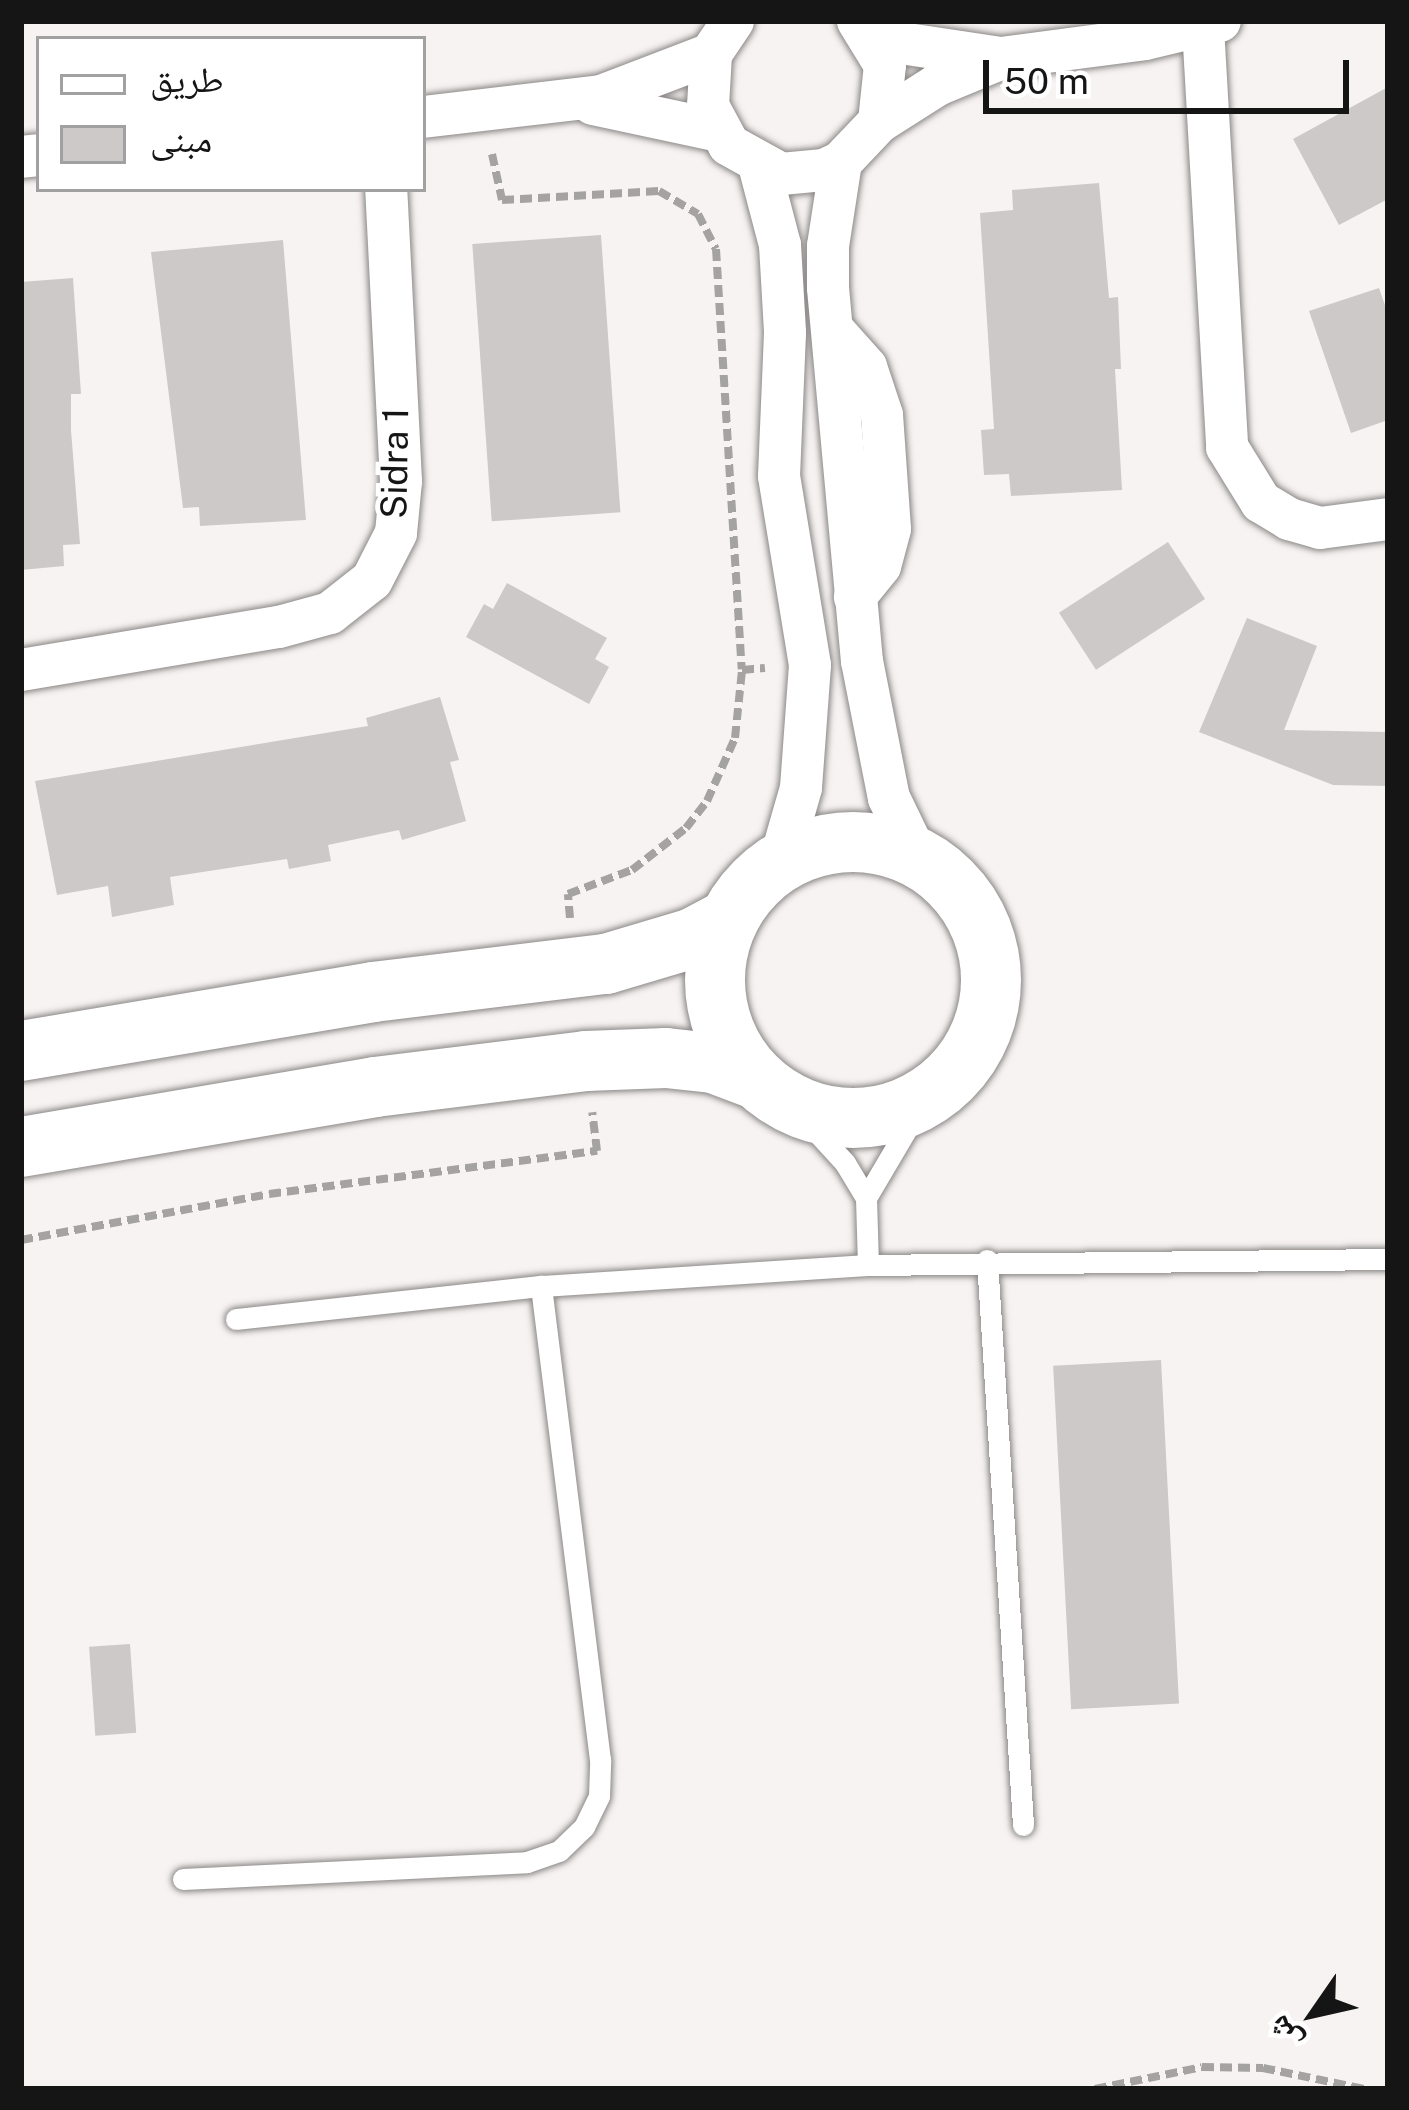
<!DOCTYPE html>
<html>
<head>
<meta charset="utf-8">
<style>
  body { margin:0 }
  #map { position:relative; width:1409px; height:2110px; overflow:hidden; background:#f7f3f2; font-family:"Public Sans","Noto Naskh Arabic",sans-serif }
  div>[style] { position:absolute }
  .building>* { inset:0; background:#ccc9c8; transform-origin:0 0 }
  .path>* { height:8px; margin-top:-4px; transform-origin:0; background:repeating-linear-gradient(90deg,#a5a3a2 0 12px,transparent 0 18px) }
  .roads { filter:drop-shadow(0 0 3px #8b8887) drop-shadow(0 0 3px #8b8887) }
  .lane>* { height:21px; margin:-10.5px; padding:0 10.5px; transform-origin:10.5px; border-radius:10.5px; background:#fff }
  .street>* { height:42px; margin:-21px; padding:0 21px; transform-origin:21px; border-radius:21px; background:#fff }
  .secondary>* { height:60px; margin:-30px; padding:0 30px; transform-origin:30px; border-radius:30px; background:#fff }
  .secondary>.ring { margin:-30px; padding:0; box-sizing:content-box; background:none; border:60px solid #fff; border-radius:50% }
  span { translate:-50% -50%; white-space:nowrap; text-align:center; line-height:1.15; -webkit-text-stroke:10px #fff; paint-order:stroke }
  .street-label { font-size:36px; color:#161515 }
  .frame { position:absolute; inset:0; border:24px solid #161515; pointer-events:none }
  .legend { position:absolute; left:36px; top:36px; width:390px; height:156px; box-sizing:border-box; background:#fff; border:3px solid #a2a1a1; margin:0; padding:15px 21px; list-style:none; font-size:36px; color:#161515 }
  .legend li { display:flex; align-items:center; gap:24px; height:60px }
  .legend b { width:60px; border:3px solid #a2a1a1 }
  .north { position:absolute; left:1253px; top:1954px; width:120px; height:120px; -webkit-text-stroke:9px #fff; paint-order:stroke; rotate:236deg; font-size:33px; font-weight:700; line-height:48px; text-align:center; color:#161515 }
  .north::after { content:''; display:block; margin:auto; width:42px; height:54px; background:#161515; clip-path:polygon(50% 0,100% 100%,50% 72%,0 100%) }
  .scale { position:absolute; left:983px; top:60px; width:366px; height:54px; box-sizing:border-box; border:6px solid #161515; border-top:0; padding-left:15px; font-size:36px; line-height:42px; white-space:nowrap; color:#161515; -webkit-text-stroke:9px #fff; paint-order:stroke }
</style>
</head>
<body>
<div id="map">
  <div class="building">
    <div style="clip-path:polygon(1388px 87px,1388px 199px,1339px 225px,1293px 139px)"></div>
    <div style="clip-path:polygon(1099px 183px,1109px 298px,1118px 297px,1121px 369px,1115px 369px,1122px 490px,1011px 496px,1009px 474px,984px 475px,981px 430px,994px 429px,980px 213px,1013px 210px,1012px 190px)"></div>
    <div style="left:601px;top:235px;width:278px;height:129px;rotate:86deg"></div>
    <div style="clip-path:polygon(283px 240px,306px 520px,200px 526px,199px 507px,183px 508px,151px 252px)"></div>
    <div style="clip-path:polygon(73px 278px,81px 394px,71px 394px,71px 430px,80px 544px,63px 545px,64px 566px,21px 570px,21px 282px)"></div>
    <div style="clip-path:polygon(1379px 288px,1388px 314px,1388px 420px,1351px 433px,1309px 311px)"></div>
    <div style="left:1168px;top:542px;width:68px;height:130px;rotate:57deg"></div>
    <div style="clip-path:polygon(507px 583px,607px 638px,595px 659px,609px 667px,589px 704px,466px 637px,484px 604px,493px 609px)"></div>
    <div style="clip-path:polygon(1247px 618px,1317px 646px,1284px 730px,1388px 732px,1388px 786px,1333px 785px,1199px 732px)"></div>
    <div style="clip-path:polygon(440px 697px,459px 760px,450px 762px,466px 821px,402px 840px,399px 830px,328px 845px,331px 861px,289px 869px,287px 859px,170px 877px,174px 905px,112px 917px,108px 886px,57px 895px,35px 781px,368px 726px,366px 718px)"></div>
    <div style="left:1161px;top:1360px;width:344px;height:108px;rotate:87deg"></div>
    <div style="left:130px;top:1644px;width:89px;height:41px;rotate:86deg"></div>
  </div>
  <div class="path">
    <div style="left:492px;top:154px;width:47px;rotate:77.7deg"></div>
    <div style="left:502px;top:200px;width:157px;rotate:-3.3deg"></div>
    <div style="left:659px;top:191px;width:45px;rotate:30.5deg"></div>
    <div style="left:698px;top:214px;width:39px;rotate:63deg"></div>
    <div style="left:716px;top:249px;width:421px;rotate:86.5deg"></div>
    <div style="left:570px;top:918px;width:24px;rotate:-95deg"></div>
    <div style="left:568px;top:894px;width:68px;rotate:-20.6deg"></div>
    <div style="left:632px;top:870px;width:68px;rotate:-37.9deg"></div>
    <div style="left:686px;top:828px;width:34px;rotate:-52deg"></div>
    <div style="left:707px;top:801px;width:69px;rotate:-66deg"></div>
    <div style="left:735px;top:738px;width:68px;rotate:-84.1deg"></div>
    <div style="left:742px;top:670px;width:23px;rotate:-5deg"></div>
    <div style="left:21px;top:1240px;width:252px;rotate:-10.5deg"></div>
    <div style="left:269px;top:1194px;width:331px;rotate:-7.5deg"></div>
    <div style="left:597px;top:1151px;width:39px;rotate:-97deg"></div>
    <div style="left:1095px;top:2089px;width:109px;rotate:-11.6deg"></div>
    <div style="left:1202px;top:2067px;width:61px;rotate:0.9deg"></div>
    <div style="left:1263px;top:2068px;width:103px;rotate:11.7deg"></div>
  </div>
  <div class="roads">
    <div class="lane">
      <div style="left:789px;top:1102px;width:83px;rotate:47.4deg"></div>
      <div style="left:845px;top:1163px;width:41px;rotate:59deg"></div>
      <div style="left:866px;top:1198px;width:67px;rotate:88.3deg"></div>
      <div style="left:866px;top:1198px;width:91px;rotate:-59.5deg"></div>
      <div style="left:912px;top:1120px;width:44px;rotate:-46.8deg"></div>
      <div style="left:987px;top:1260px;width:566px;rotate:86.35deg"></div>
      <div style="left:236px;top:1319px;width:307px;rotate:-6.2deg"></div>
      <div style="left:541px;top:1286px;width:328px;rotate:-3.7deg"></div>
      <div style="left:868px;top:1265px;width:520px;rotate:-0.66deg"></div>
      <div style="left:183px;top:1879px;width:344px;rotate:-2.8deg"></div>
      <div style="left:527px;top:1862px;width:34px;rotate:-19deg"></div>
      <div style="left:559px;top:1851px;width:35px;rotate:-44deg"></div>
      <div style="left:584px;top:1827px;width:34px;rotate:-64deg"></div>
      <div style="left:599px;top:1796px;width:36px;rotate:-88deg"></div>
      <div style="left:600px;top:1760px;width:478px;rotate:-97.1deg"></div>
    </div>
    <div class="street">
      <div style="left:733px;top:21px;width:40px;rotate:124deg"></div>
      <div style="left:711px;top:54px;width:52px;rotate:93.3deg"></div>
      <div style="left:708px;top:106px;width:44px;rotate:61.7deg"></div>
      <div style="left:729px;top:145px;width:60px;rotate:29.1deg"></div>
      <div style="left:781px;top:174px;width:43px;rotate:-5.3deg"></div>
      <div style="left:824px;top:170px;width:19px;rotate:-25deg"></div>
      <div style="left:841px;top:162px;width:55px;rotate:-46.5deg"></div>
      <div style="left:879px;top:122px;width:57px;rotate:-84deg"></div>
      <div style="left:885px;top:65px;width:52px;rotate:-121.5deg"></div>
      <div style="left:1203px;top:27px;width:421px;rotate:86.7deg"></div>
      <div style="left:1227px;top:447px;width:65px;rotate:58.3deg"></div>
      <div style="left:1261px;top:502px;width:33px;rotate:31deg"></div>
      <div style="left:1289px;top:519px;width:32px;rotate:16deg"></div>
      <div style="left:1320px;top:528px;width:69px;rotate:-7.5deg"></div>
      <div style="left:874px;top:39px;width:128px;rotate:8.5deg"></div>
      <div style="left:1001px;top:58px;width:145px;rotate:-7.5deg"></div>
      <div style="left:1145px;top:39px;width:77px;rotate:-13.5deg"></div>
      <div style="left:593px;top:104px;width:129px;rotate:12.1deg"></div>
      <div style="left:423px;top:117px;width:179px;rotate:-6.7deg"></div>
      <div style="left:601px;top:96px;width:118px;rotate:-20.9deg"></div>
      <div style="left:879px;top:122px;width:69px;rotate:-32.5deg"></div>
      <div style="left:937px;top:85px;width:63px;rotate:-22.5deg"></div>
      <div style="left:21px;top:157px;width:18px;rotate:-6deg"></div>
      <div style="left:841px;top:162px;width:85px;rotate:98.8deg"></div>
      <div style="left:828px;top:246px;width:42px;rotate:90deg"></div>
      <div style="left:828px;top:288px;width:375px;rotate:84.8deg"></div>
      <div style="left:862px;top:661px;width:140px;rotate:78.9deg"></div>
      <div style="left:889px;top:798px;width:64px;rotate:64.2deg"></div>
      <div style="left:759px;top:165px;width:83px;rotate:75.3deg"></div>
      <div style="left:780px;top:245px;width:88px;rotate:86.7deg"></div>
      <div style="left:785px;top:333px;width:143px;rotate:92.4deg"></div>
      <div style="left:779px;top:476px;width:192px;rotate:80.7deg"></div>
      <div style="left:810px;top:665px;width:123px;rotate:94.2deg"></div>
      <div style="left:801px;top:788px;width:76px;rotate:106deg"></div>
      <div style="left:833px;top:330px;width:50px;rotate:48.3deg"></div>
      <div style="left:866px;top:367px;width:51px;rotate:71.6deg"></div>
      <div style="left:882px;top:415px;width:114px;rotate:86deg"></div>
      <div style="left:890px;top:529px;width:38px;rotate:105deg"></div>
      <div style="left:880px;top:566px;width:40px;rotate:129deg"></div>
      <div style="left:21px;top:670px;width:262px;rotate:-9.5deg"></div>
      <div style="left:279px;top:627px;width:53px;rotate:-15.4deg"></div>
      <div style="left:330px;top:613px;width:53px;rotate:-38.2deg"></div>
      <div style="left:372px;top:580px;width:53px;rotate:-62.9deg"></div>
      <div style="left:396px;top:533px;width:52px;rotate:-84.5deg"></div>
      <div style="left:401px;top:481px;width:292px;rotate:-92.9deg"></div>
    </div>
    <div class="secondary">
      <div class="ring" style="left:715px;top:842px;width:216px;height:216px"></div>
      <div style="left:21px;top:1051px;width:357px;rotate:-9.5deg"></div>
      <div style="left:373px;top:992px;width:235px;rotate:-6.9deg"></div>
      <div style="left:606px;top:964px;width:91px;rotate:-16.6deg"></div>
      <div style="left:693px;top:938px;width:40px;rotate:-28deg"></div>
      <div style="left:21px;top:1147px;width:359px;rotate:-9.6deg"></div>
      <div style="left:375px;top:1087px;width:213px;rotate:-7deg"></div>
      <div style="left:586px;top:1061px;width:80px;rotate:-2.1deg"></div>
      <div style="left:666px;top:1058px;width:47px;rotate:6.1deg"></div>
      <div style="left:713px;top:1063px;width:46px;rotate:20.4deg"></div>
    </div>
  </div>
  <div class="street-label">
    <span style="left:395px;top:463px;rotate:-89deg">Sidra 1</span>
  </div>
  <div class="frame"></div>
  <ul class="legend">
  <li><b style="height:15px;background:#fff"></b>طريق</li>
  <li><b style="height:33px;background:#ccc9c8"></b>مبنى</li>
  </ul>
  <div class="north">ش</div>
  <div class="scale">50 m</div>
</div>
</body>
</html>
